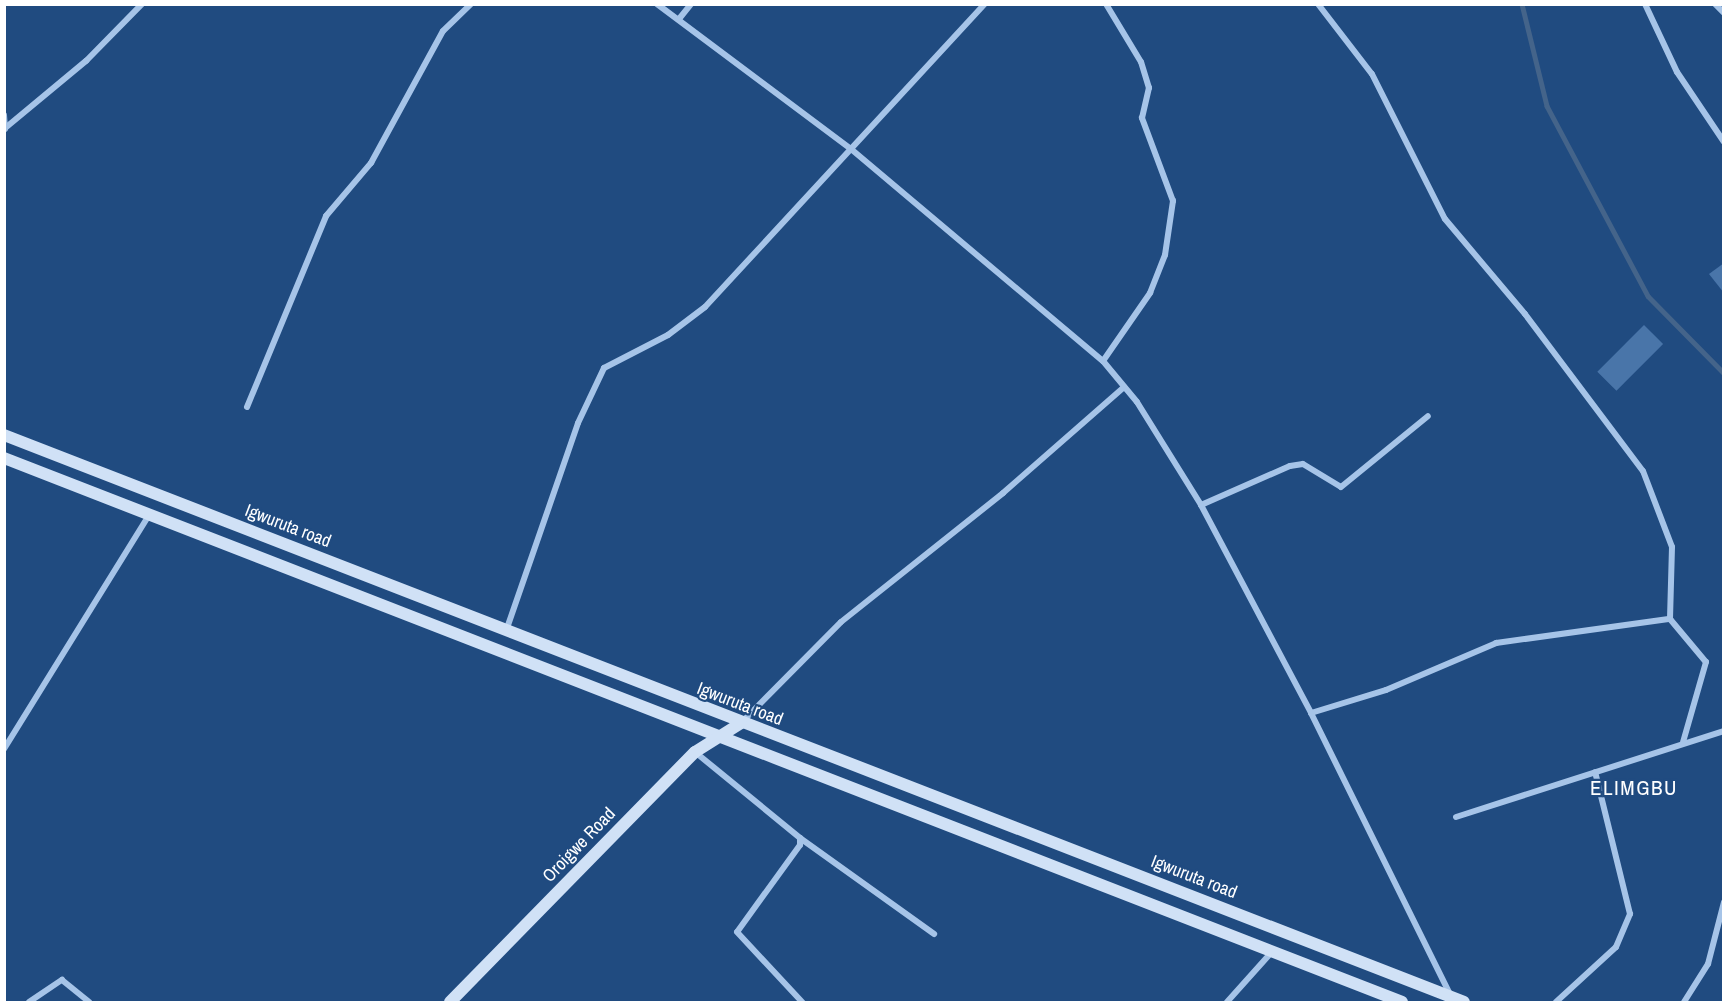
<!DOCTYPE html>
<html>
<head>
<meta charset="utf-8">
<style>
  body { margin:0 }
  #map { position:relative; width:1728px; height:1007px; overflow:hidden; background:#204b80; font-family:"Archivo Narrow",sans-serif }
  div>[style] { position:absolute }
  .stream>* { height:4.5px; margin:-2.25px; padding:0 2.25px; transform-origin:2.25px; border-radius:2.25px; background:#44648a }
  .building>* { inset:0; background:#4975a9; transform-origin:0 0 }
  .street>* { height:6px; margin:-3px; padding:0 3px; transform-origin:3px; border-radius:3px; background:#a6c4e8 }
  .secondary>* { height:12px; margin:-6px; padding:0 6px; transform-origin:6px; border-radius:6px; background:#d0e1f6 }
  span { translate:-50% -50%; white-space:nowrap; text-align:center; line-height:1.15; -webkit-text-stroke:4.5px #204b80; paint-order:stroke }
  .street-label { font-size:18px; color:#fff }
  .quarter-label { font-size:21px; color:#fff; letter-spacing:1.5px }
  .frame { position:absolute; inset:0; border:6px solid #fff; pointer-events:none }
</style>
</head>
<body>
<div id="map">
  <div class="stream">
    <div style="left:1522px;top:4px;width:105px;rotate:76.2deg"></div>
    <div style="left:1547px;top:106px;width:215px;rotate:62deg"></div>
    <div style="left:1648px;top:296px;width:108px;rotate:45.4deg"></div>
  </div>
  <div class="building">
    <div style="clip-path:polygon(1724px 263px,1724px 293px,1709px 274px)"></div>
    <div style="left:1644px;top:325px;width:27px;height:66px;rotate:45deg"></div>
  </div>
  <div class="street">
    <div style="left:657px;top:4px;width:242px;rotate:36.8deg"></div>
    <div style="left:851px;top:149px;width:329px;rotate:40.1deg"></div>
    <div style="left:1103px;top:361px;width:53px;rotate:50.3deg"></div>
    <div style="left:1137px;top:402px;width:121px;rotate:58.1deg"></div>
    <div style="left:1201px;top:505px;width:235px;rotate:62.1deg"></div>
    <div style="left:1311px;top:713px;width:313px;rotate:63.7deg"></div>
    <div style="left:1318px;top:4px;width:88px;rotate:52.4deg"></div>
    <div style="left:1372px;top:74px;width:162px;rotate:63.3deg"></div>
    <div style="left:1445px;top:219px;width:124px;rotate:49.9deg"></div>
    <div style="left:1525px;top:314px;width:196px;rotate:53.1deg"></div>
    <div style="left:1643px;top:471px;width:81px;rotate:69.1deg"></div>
    <div style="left:1672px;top:547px;width:72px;rotate:91.6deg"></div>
    <div style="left:1670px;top:619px;width:56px;rotate:50.1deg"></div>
    <div style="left:1706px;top:662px;width:83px;rotate:106deg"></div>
    <div style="left:1645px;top:4px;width:75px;rotate:64.8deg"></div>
    <div style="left:1677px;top:72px;width:84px;rotate:56.1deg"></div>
    <div style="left:1715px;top:4px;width:13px;rotate:45deg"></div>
    <div style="left:679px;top:19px;width:19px;rotate:-51deg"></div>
    <div style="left:4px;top:115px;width:14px;rotate:86deg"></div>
    <div style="left:4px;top:129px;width:107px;rotate:-39.7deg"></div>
    <div style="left:86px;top:61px;width:80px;rotate:-45.5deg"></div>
    <div style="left:1103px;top:361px;width:83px;rotate:-55.3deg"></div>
    <div style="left:1150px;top:293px;width:41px;rotate:-68.5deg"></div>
    <div style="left:1165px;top:255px;width:55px;rotate:-81.6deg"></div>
    <div style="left:1173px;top:201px;width:89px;rotate:-110.5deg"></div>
    <div style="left:1142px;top:118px;width:31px;rotate:-77deg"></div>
    <div style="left:1149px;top:88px;width:27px;rotate:-107deg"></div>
    <div style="left:1141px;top:62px;width:68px;rotate:-121.1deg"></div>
    <div style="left:247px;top:407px;width:207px;rotate:-67.5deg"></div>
    <div style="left:326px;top:216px;width:70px;rotate:-49.7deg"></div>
    <div style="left:371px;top:163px;width:150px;rotate:-61.4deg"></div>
    <div style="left:443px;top:31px;width:39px;rotate:-44deg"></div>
    <div style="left:1201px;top:505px;width:97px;rotate:-23.7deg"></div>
    <div style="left:1290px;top:466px;width:13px;rotate:-9deg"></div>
    <div style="left:1303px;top:464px;width:44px;rotate:31.2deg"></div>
    <div style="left:1341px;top:487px;width:112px;rotate:-39.2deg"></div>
    <div style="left:506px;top:631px;width:220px;rotate:-70.9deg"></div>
    <div style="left:578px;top:423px;width:61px;rotate:-64.7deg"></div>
    <div style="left:604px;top:368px;width:72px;rotate:-27.3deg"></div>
    <div style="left:668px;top:335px;width:46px;rotate:-37.1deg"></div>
    <div style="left:705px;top:307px;width:413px;rotate:-47.3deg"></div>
    <div style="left:1311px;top:713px;width:78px;rotate:-17deg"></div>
    <div style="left:1386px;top:690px;width:120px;rotate:-23.1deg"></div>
    <div style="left:1496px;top:643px;width:176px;rotate:-7.9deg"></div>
    <div style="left:741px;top:723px;width:142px;rotate:-45.3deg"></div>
    <div style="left:841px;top:622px;width:207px;rotate:-38.5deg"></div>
    <div style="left:1003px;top:493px;width:161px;rotate:-41.2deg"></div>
    <div style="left:4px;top:749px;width:275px;rotate:-58.2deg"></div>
    <div style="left:695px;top:752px;width:136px;rotate:39.3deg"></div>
    <div style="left:800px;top:838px;width:7px;rotate:90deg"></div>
    <div style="left:800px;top:845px;width:107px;rotate:125.9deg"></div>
    <div style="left:737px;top:932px;width:96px;rotate:47.1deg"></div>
    <div style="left:1456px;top:817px;width:281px;rotate:-17.8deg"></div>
    <div style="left:800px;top:838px;width:165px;rotate:35.6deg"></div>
    <div style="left:29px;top:1002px;width:40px;rotate:-34deg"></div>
    <div style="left:62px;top:980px;width:35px;rotate:39deg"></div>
    <div style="left:1227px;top:1002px;width:66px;rotate:-48.1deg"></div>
    <div style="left:1556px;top:1002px;width:81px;rotate:-42.5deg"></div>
    <div style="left:1616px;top:947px;width:36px;rotate:-67deg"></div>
    <div style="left:1630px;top:914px;width:146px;rotate:-103.8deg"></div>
    <div style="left:1684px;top:1002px;width:45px;rotate:-57.7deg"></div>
    <div style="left:1708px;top:964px;width:64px;rotate:-75.5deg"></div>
  </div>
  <div class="secondary">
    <div style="left:4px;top:435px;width:1566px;rotate:21.22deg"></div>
    <div style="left:4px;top:458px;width:1500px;rotate:21.26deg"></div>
    <div style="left:450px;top:1002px;width:350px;rotate:-45.6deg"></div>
    <div style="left:695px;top:752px;width:54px;rotate:-32.2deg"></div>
  </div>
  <div class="street-label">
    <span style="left:288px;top:526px;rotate:21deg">Igwuruta road</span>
    <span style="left:740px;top:704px;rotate:21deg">Igwuruta road</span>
    <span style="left:579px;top:845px;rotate:-46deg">Oroigwe Road</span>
    <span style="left:1194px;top:877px;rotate:21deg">Igwuruta road</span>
  </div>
  <div class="quarter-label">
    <span style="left:1634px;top:788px">ELIMGBU</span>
  </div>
  <div class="frame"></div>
</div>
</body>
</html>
